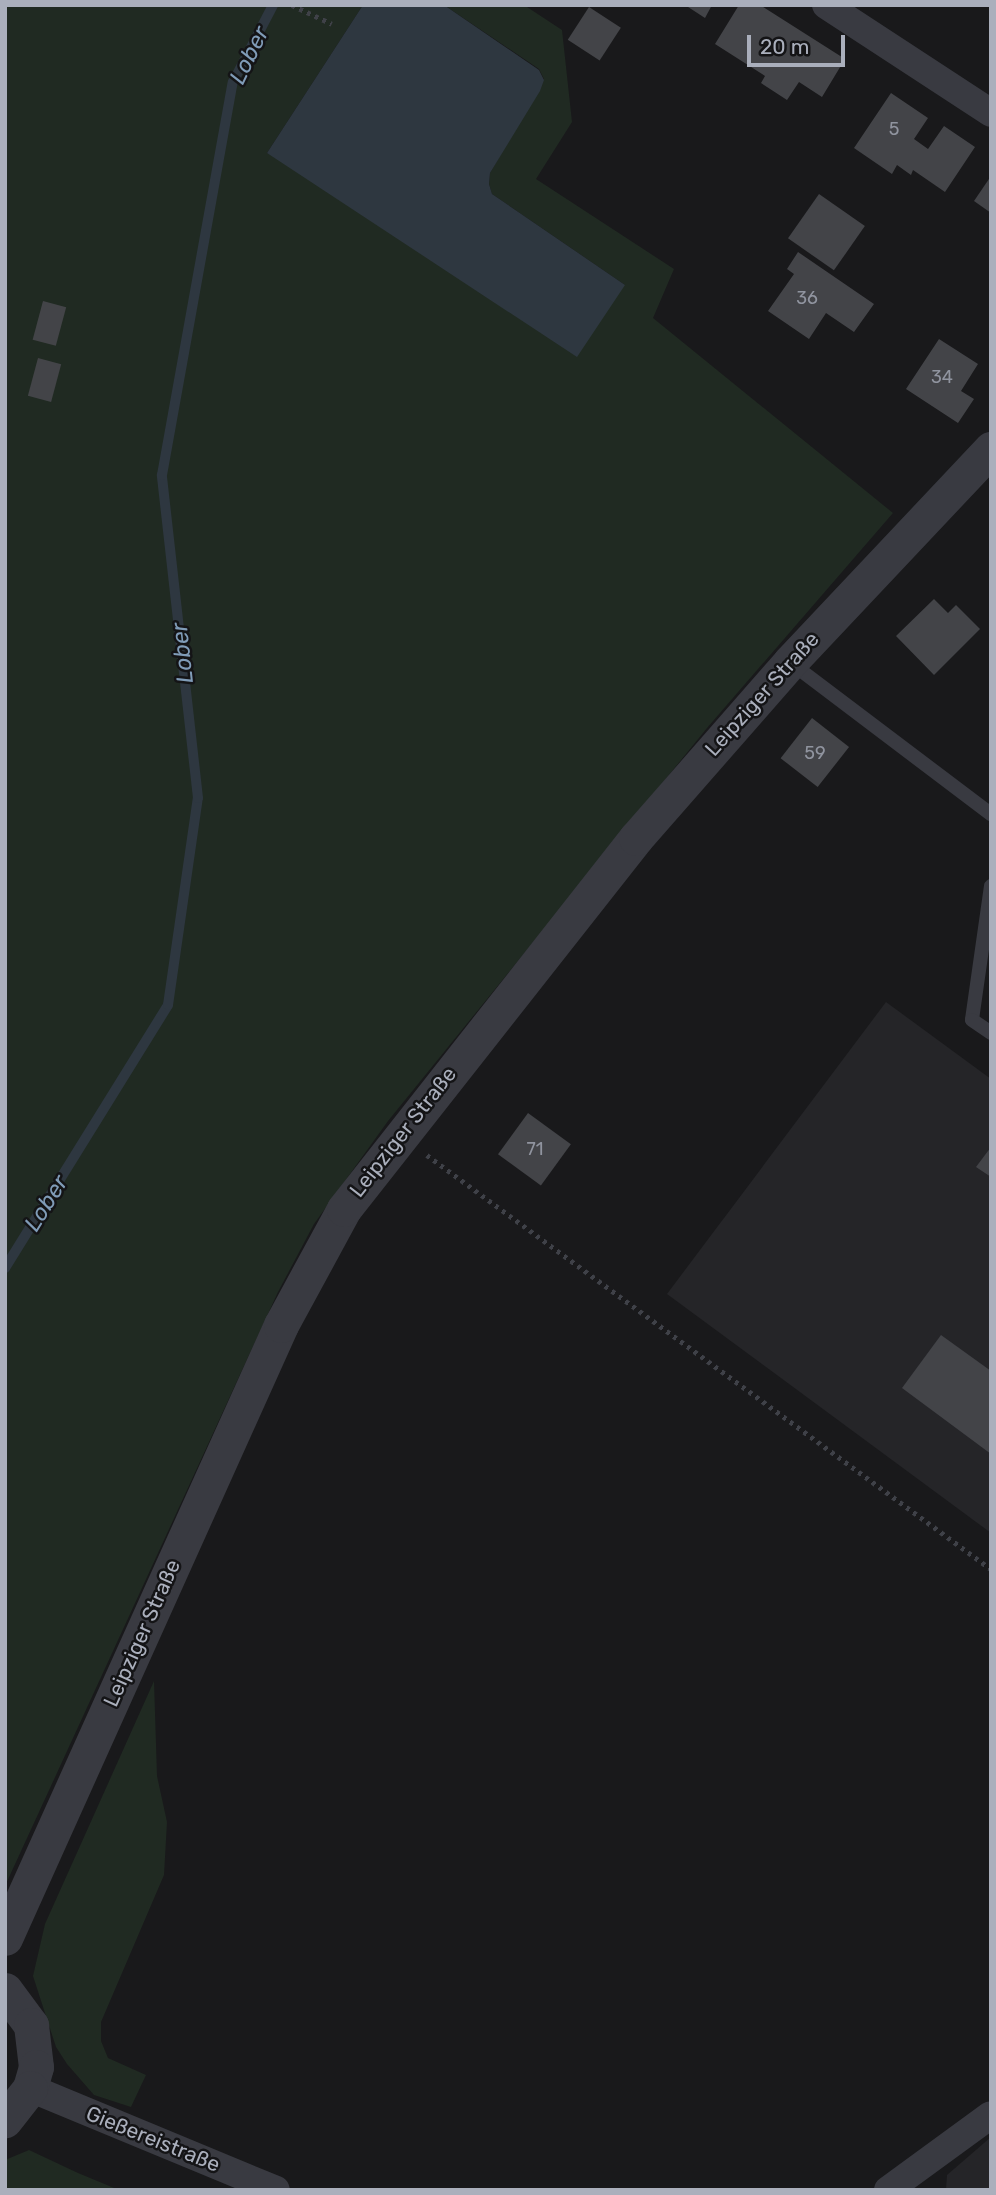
<!DOCTYPE html>
<html>
<head>
<meta charset="utf-8">
<style>
  body { margin:0 }
  #map { position:relative; width:996px; height:2195px; overflow:hidden; background:#19191b; font-family:Rubik,sans-serif }
  div>[style] { position:absolute }
  .built>* { inset:0; background:#252528 }
  .green>* { inset:0; background:#202a22 }
  .water>* { inset:0; background:#2e3740 }
  .stream>* { height:10px; margin:-5px; padding:0 5px; transform-origin:5px; border-radius:5px; background:#2e3740 }
  .building>* { inset:0; background:#434448; transform-origin:0 0 }
  .path>* { height:4.5px; margin-top:-2.25px; transform-origin:0; background:repeating-linear-gradient(90deg,#3f4148 0 3.5px,transparent 0 8.5px) }
  .service>* { height:14px; margin:-7px; padding:0 7px; transform-origin:7px; border-radius:7px; background:#393a41 }
  .minor>* { height:28px; margin:-14px; padding:0 14px; transform-origin:14px; border-radius:14px; background:#393a41 }
  .tertiary>* { height:35px; margin:-17.5px; padding:0 17.5px; transform-origin:17.5px; border-radius:17.5px; background:#393a41 }
  span { translate:-50% -50%; white-space:nowrap; text-align:center; line-height:1.15; -webkit-text-stroke:5px #141416; paint-order:stroke }
  .number-label { font-size:18px; color:#90949f }
  .number-label span { -webkit-text-stroke-width:0 }
  .street-label { font-size:21px; color:#aaafbc }
  .water-label { font-size:23px; color:#809cb8; font-style:italic }
  .frame { position:absolute; inset:0; border:7px solid #aaafbc; pointer-events:none }
  .scale { position:absolute; left:747px; top:35px; width:98px; height:32px; box-sizing:border-box; border:4px solid #aaafbc; border-top:0; padding-left:9px; font-size:21px; line-height:24px; white-space:nowrap; color:#aaafbc; -webkit-text-stroke:5px #141416; paint-order:stroke }
</style>
</head>
<body>
<div id="map">
  <div class="built">
    <div style="clip-path:polygon(886px 1002px,991px 1079px,991px 1533px,667px 1294px)"></div>
    <div style="clip-path:polygon(991px 2137px,991px 2190px,946px 2190px,947px 2175px)"></div>
  </div>
  <div class="green">
    <div style="clip-path:polygon(5px 5px,363px 5px,267px 153px,625px 285px,492px 194px,489px 184px,490px 173px,544px 79px,539px 69px,444px 5px,524px 5px,562px 30px,572px 122px,536px 179px,674px 269px,653px 318px,893px 513px,707px 728px,388px 1121px,314px 1224px,278px 1292px,5px 1886px)"></div>
    <div style="clip-path:polygon(154px 1681px,157px 1776px,167px 1822px,164px 1875px,101px 2022px,101px 2041px,108px 2058px,146px 2075px,131px 2107px,94px 2095px,67px 2064px,56px 2047px,33px 1976px,45px 1924px)"></div>
    <div style="clip-path:polygon(29px 2150px,78px 2173px,119px 2190px,5px 2190px,5px 2160px)"></div>
  </div>
  <div class="water">
    <div style="clip-path:polygon(363px 5px,444px 5px,539px 70px,544px 80px,540px 91px,490px 173px,489px 184px,492px 194px,625px 285px,577px 357px,267px 153px)"></div>
  </div>
  <div class="stream">
    <div style="left:5px;top:1268px;width:309px;rotate:-58.2deg"></div>
    <div style="left:168px;top:1005px;width:209px;rotate:-81.8deg"></div>
    <div style="left:198px;top:798px;width:325px;rotate:-96.4deg"></div>
    <div style="left:162px;top:475px;width:399px;rotate:-79.8deg"></div>
    <div style="left:233px;top:82px;width:87px;rotate:-62.5deg"></div>
  </div>
  <div class="building">
    <div style="clip-path:polygon(685px 5px,712px 5px,705px 18px)"></div>
    <div style="clip-path:polygon(739px 5px,760px 5px,845px 59px,822px 97px,799px 82px,787px 100px,761px 83px,765px 76px,715px 44px)"></div>
    <div style="left:589px;top:7px;width:38px;height:39px;rotate:33deg"></div>
    <div style="clip-path:polygon(891px 93px,928px 118px,914px 139px,928px 149px,944px 126px,975px 147px,945px 192px,913px 170px,911px 175px,897px 165px,892px 174px,854px 148px)"></div>
    <div style="clip-path:polygon(991px 176px,991px 213px,974px 201px)"></div>
    <div style="left:819px;top:194px;width:56px;height:54px;rotate:35deg"></div>
    <div style="clip-path:polygon(798px 252px,874px 304px,854px 332px,826px 313px,809px 339px,768px 311px,794px 274px,787px 269px)"></div>
    <div style="left:43px;top:301px;width:24px;height:40px;rotate:15deg"></div>
    <div style="clip-path:polygon(939px 339px,978px 364px,961px 391px,974px 399px,958px 423px,906px 389px)"></div>
    <div style="left:38px;top:358px;width:24px;height:39px;rotate:15deg"></div>
    <div style="clip-path:polygon(934px 599px,948px 613px,956px 605px,980px 629px,934px 675px,896px 636px)"></div>
    <div style="left:812px;top:718px;width:47px;height:51px;rotate:38deg"></div>
    <div style="left:528px;top:1113px;width:53px;height:51px;rotate:36deg"></div>
    <div style="clip-path:polygon(991px 1147px,991px 1177px,976px 1167px)"></div>
    <div style="clip-path:polygon(941px 1335px,991px 1371px,991px 1454px,902px 1388px)"></div>
  </div>
  <div class="path">
    <div style="left:292px;top:5px;width:44px;rotate:25.4deg"></div>
    <div style="left:427px;top:1155px;width:700px;rotate:36.28deg"></div>
  </div>
  <div class="service">
    <div style="left:791px;top:663px;width:251px;rotate:37.1deg"></div>
    <div style="left:991px;top:886px;width:135px;rotate:98.1deg"></div>
    <div style="left:972px;top:1020px;width:23px;rotate:34deg"></div>
  </div>
  <div class="minor">
    <div style="left:826px;top:5px;width:197px;rotate:33.2deg"></div>
    <div style="left:30px;top:2088px;width:266px;rotate:22.5deg"></div>
    <div style="left:888px;top:2190px;width:127px;rotate:-36.1deg"></div>
  </div>
  <div class="tertiary">
    <div style="left:5px;top:1938px;width:672px;rotate:-65.76deg"></div>
    <div style="left:281px;top:1325px;width:132px;rotate:-61.5deg"></div>
    <div style="left:344px;top:1209px;width:472px;rotate:-51.8deg"></div>
    <div style="left:636px;top:838px;width:234px;rotate:-48.8deg"></div>
    <div style="left:790px;top:662px;width:293px;rotate:-46.7deg"></div>
    <div style="left:5px;top:1990px;width:44px;rotate:53.4deg"></div>
    <div style="left:31px;top:2025px;width:42px;rotate:83.2deg"></div>
    <div style="left:36px;top:2067px;width:22px;rotate:106deg"></div>
    <div style="left:30px;top:2088px;width:41px;rotate:128deg"></div>
  </div>
  <div class="number-label">
    <span style="left:894px;top:129px">5</span>
    <span style="left:807px;top:298px">36</span>
    <span style="left:942px;top:377px">34</span>
    <span style="left:815px;top:753px">59</span>
    <span style="left:535px;top:1149px">71</span>
  </div>
  <div class="street-label">
    <span style="left:762px;top:694px;rotate:-48deg">Leipziger Straße</span>
    <span style="left:403px;top:1132px;rotate:-52deg">Leipziger Straße</span>
    <span style="left:142px;top:1633px;rotate:-66deg">Leipziger Straße</span>
    <span style="left:153px;top:2139px;rotate:22deg">Gießereistraße</span>
  </div>
  <div class="water-label">
    <span style="left:249px;top:55px;rotate:-64deg">Lober</span>
    <span style="left:182px;top:653px;rotate:-96deg">Lober</span>
    <span style="left:46px;top:1203px;rotate:-58deg">Lober</span>
  </div>
  <div class="frame"></div>
  <div class="scale">20 m</div>
</div>
</body>
</html>
